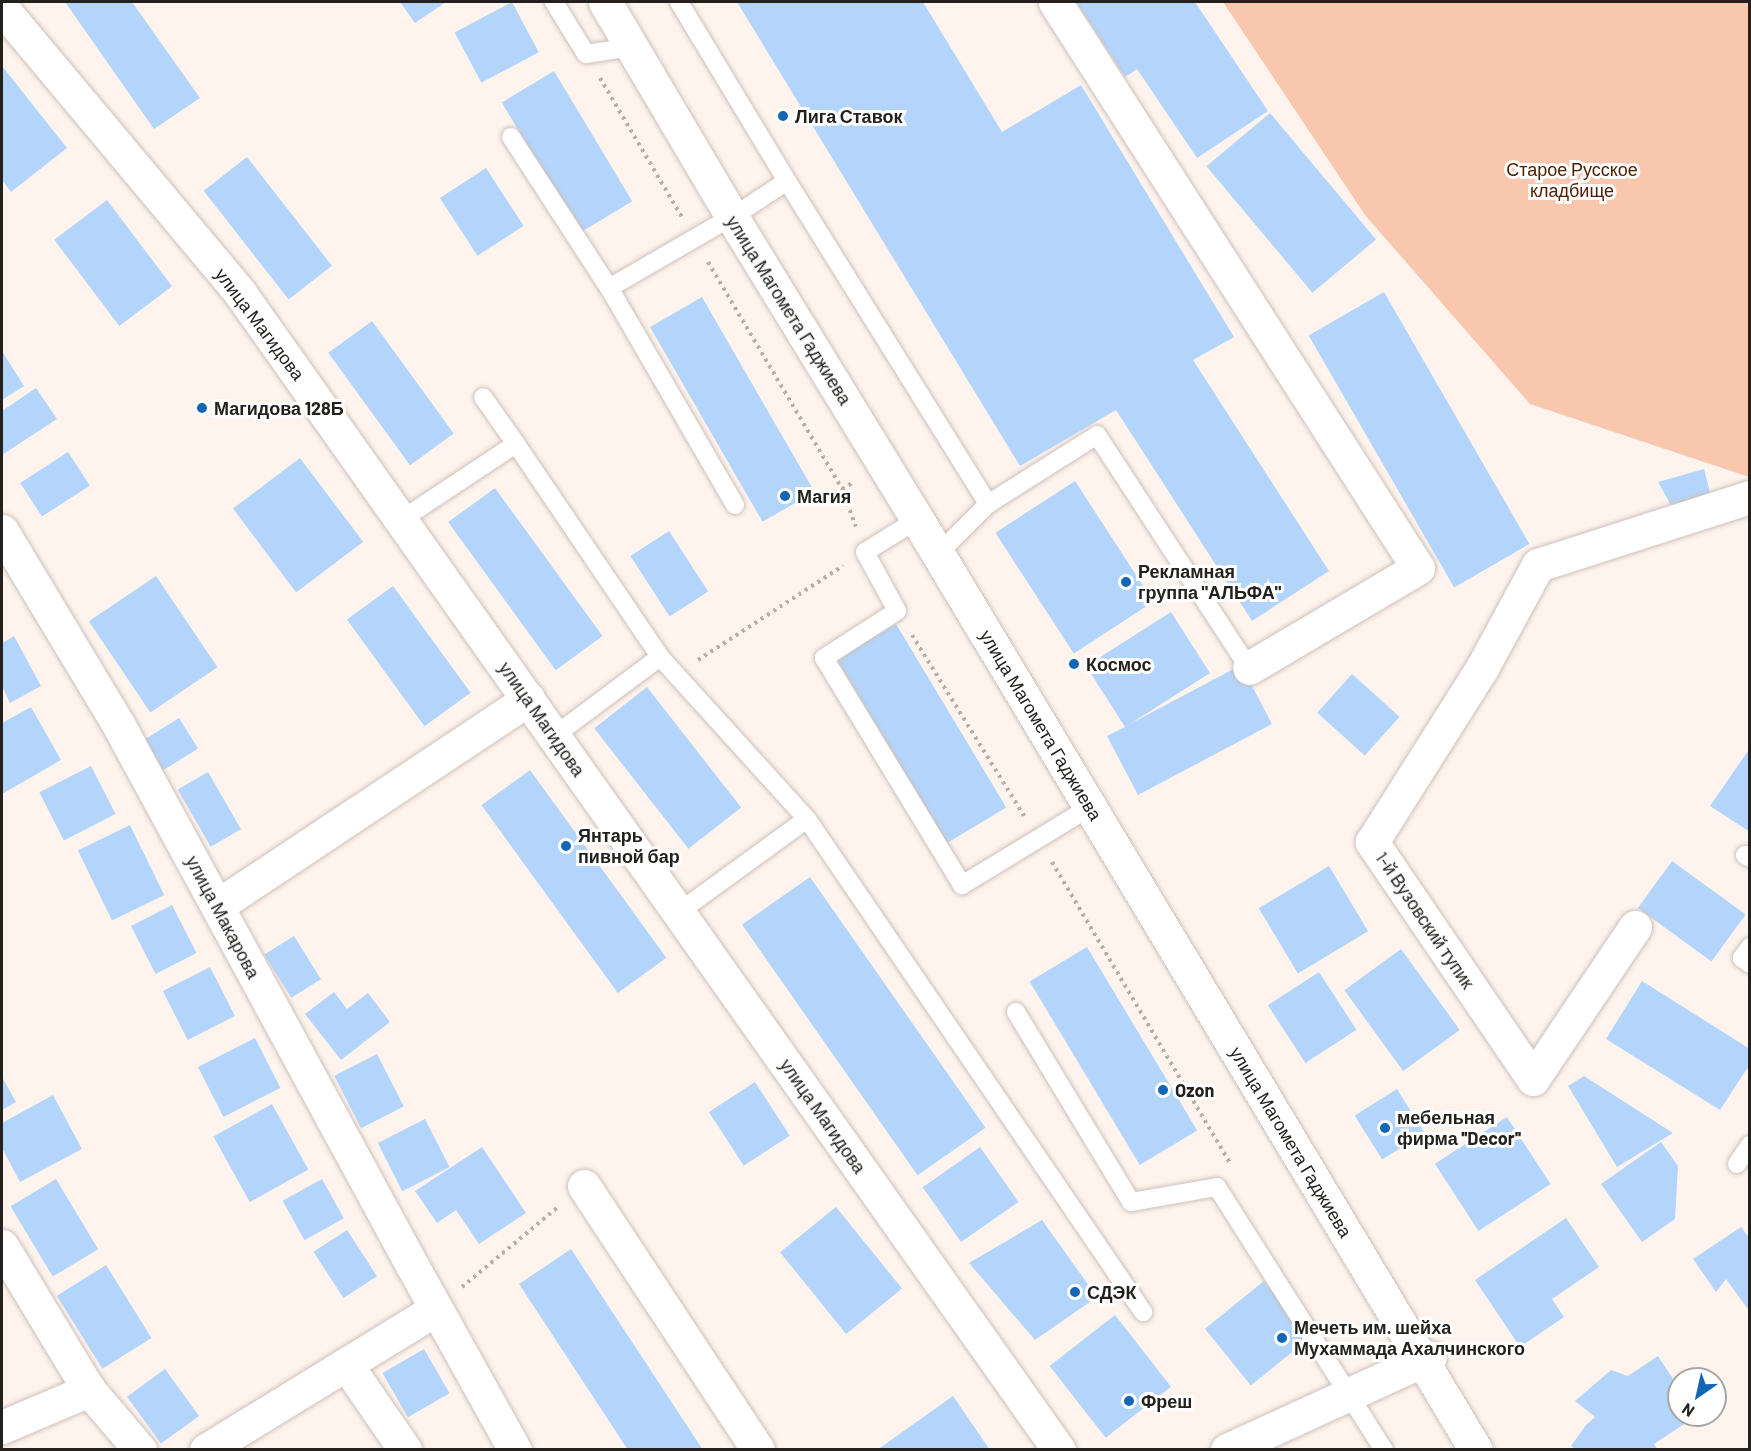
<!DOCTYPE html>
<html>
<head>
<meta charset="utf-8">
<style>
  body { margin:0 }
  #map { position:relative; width:1751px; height:1451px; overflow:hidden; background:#fff3ed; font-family:Barlow,sans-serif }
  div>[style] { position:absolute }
  .green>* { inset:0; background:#f9c7ad }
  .building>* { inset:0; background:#b3d5fc; transform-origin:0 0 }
  .path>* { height:4px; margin-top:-2px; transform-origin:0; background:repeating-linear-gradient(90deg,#b7aea9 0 3px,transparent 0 7.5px) }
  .roads { filter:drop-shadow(0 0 2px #cdc1bb) drop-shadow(0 0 2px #cdc1bb) }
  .lane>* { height:18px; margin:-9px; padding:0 9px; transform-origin:9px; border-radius:9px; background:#fff }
  .street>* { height:33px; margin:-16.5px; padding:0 16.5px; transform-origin:16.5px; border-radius:16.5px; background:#fff }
  .secondary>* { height:33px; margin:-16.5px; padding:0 16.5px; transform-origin:16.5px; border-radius:16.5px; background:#fff }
  .dots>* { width:16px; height:16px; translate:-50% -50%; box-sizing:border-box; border:3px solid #fff; border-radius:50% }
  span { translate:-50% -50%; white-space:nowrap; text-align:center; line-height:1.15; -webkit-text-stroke:6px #fff; paint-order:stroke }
  .poi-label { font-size:18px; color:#24201e; font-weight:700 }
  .left { translate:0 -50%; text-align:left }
  .park-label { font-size:18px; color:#512000 }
  .street-label { font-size:18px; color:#24201e }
  .frame { position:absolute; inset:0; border:3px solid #24201e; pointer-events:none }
  .north { position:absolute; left:1667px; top:1367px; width:60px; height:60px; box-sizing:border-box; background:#fff; border:2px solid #a7a6a5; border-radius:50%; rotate:214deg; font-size:16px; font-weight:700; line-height:24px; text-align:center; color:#24201e }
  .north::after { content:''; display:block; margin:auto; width:21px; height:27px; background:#1266b4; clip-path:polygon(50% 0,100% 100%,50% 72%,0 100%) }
</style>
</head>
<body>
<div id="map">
  <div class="green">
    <div style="clip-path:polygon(1223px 2px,1749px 2px,1749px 477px,1530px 404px,1365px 215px)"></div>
  </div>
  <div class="building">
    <div style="clip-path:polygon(65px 2px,132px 2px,200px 98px,154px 129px)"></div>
    <div style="clip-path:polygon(400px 2px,446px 2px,415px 23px)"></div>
    <div style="left:512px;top:2px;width:57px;height:65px;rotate:62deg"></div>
    <div style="clip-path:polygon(737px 2px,923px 2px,1002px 132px,1081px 85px,1234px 337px,1193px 360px,1329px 571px,1252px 621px,1116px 410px,1020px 466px)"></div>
    <div style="clip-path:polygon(1076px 2px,1195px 2px,1268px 111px,1197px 158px,1137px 69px,1125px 77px)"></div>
    <div style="clip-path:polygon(2px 66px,67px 148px,11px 192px,2px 180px)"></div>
    <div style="left:554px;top:71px;width:152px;height:61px;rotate:59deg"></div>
    <div style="left:1270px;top:113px;width:165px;height:83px;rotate:50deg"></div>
    <div style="left:247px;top:157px;width:138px;height:55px;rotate:52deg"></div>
    <div style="left:486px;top:168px;width:69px;height:55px;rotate:57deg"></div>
    <div style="left:107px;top:200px;width:108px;height:66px;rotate:53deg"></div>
    <div style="left:1384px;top:292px;width:291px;height:87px;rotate:60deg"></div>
    <div style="left:702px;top:297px;width:225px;height:60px;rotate:60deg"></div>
    <div style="left:372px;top:321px;width:139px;height:54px;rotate:54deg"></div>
    <div style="clip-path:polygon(2px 351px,24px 386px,2px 400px)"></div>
    <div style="clip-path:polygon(36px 388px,57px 419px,2px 455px,2px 411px)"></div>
    <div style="left:68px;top:452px;width:40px;height:57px;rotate:57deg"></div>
    <div style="left:300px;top:458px;width:105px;height:84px;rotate:53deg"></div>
    <div style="clip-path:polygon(1704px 469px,1711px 496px,1672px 507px,1658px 482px)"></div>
    <div style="left:1075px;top:481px;width:144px;height:95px;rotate:57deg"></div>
    <div style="left:495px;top:488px;width:183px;height:58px;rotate:54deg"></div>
    <div style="left:669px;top:531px;width:72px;height:46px;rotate:57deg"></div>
    <div style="left:156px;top:576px;width:110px;height:81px;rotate:56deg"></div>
    <div style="left:393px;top:586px;width:132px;height:57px;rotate:54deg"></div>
    <div style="clip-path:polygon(1171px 612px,1210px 673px,1130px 724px,1241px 665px,1272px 724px,1138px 795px,1107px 736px,1125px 727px,1086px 666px)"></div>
    <div style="left:896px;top:624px;width:214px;height:69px;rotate:59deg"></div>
    <div style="clip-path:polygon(14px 636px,41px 686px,10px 703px,2px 686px,2px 643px)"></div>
    <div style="left:1352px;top:674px;width:64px;height:52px;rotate:42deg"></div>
    <div style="left:647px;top:687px;width:153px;height:67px;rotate:52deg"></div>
    <div style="clip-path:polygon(31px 707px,61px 760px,2px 794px,2px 723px)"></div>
    <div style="left:179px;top:718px;width:36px;height:43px;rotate:58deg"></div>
    <div style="clip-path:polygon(1750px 748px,1750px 832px,1710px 806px)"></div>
    <div style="left:91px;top:766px;width:54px;height:58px;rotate:63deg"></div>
    <div style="left:530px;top:770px;width:232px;height:60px;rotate:54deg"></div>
    <div style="left:208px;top:772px;width:66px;height:35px;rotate:60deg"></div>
    <div style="left:130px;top:825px;width:78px;height:58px;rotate:64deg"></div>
    <div style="left:1672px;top:861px;width:91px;height:58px;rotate:36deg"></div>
    <div style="left:1329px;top:866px;width:76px;height:82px;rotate:59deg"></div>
    <div style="left:810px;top:877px;width:306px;height:83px;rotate:55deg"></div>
    <div style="left:172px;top:905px;width:54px;height:46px;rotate:63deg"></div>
    <div style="left:294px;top:936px;width:51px;height:35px;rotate:58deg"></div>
    <div style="left:1087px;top:947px;width:214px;height:67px;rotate:59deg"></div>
    <div style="left:1401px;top:949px;width:100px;height:70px;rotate:54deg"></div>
    <div style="left:210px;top:967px;width:55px;height:53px;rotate:63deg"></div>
    <div style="left:1319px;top:972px;width:69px;height:61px;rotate:57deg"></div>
    <div style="clip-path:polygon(1642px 981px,1750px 1049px,1750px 1064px,1720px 1110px,1606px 1039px)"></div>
    <div style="clip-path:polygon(334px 992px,347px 1009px,368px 993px,390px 1022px,341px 1060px,305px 1014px)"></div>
    <div style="left:255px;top:1038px;width:56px;height:64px;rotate:63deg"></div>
    <div style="left:377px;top:1054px;width:59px;height:48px;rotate:63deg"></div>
    <div style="clip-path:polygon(1584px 1076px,1673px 1133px,1617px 1167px,1568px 1086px)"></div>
    <div style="clip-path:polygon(2px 1077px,16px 1102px,2px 1110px)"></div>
    <div style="left:755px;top:1082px;width:64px;height:55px;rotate:57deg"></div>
    <div style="left:1397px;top:1089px;width:52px;height:50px;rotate:58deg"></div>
    <div style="clip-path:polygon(53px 1095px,82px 1149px,20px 1182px,2px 1148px,2px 1123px)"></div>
    <div style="left:272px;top:1104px;width:75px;height:67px;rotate:61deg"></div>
    <div style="left:1507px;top:1117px;width:80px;height:86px;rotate:57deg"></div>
    <div style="left:425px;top:1119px;width:54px;height:53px;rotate:63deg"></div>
    <div style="clip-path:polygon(1661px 1142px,1678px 1166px,1675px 1219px,1642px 1242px,1601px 1184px)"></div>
    <div style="clip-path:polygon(482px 1147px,526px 1213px,479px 1244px,456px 1210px,437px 1223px,415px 1191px)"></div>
    <div style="left:980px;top:1147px;width:67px;height:70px;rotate:55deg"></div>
    <div style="left:56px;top:1179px;width:82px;height:53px;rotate:59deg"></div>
    <div style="left:322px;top:1179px;width:45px;height:45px;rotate:61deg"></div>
    <div style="left:836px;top:1207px;width:105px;height:72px;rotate:51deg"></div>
    <div style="clip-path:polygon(1566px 1218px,1599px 1267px,1552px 1299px,1564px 1317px,1520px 1347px,1475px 1280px)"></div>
    <div style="clip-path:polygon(1042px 1220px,1097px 1297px,1035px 1340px,969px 1263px)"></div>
    <div style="clip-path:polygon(1741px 1227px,1750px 1239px,1750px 1312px,1726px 1279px,1716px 1292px,1693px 1259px)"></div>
    <div style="left:347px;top:1230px;width:55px;height:40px;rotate:57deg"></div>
    <div style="clip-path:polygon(571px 1249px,703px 1450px,628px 1450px,519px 1284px)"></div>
    <div style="left:106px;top:1265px;width:86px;height:58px;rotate:58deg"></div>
    <div style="left:1264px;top:1281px;width:73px;height:76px;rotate:51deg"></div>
    <div style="left:1115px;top:1315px;width:91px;height:83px;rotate:52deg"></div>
    <div style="left:424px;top:1349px;width:51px;height:48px;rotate:60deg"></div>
    <div style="clip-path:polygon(1658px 1356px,1679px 1388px,1679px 1415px,1698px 1415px,1654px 1444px,1658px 1450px,1577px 1450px,1571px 1446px,1586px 1425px,1595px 1417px,1575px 1401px,1611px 1370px,1628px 1376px)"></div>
    <div style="left:165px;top:1369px;width:58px;height:47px;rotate:54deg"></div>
    <div style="clip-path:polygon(953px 1396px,990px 1450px,877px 1450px)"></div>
  </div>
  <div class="path">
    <div style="left:600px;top:78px;width:161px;rotate:59.5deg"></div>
    <div style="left:708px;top:262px;width:264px;rotate:59.4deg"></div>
    <div style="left:842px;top:489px;width:40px;rotate:69.8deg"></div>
    <div style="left:842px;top:489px;width:14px;rotate:-30deg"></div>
    <div style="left:912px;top:635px;width:214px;rotate:58.2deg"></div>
    <div style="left:698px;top:660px;width:173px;rotate:-33deg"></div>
    <div style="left:1052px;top:862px;width:350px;rotate:59.4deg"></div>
    <div style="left:462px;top:1287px;width:125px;rotate:-39.8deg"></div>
  </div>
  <div class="roads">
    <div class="lane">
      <div style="left:554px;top:2px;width:61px;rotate:58.4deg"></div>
      <div style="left:586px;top:54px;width:47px;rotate:-8.7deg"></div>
      <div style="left:679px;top:2px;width:209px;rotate:58.9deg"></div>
      <div style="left:787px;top:181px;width:380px;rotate:58.1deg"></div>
      <div style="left:511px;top:137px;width:180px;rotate:57deg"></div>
      <div style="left:516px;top:444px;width:257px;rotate:55.9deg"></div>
      <div style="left:660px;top:657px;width:132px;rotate:143.3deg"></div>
      <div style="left:735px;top:505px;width:251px;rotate:-120.1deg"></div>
      <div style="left:609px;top:288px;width:151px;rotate:-30.1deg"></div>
      <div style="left:740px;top:212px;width:56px;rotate:-33.4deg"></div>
      <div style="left:923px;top:516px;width:68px;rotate:148.2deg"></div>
      <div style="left:865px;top:552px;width:67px;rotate:61.5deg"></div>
      <div style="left:897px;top:611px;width:87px;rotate:147.2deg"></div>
      <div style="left:824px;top:658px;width:266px;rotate:58.7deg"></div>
      <div style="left:962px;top:885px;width:158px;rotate:-31.3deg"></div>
      <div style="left:401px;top:520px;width:138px;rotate:-33.5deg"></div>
      <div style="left:516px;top:444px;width:57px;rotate:-125.1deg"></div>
      <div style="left:943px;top:549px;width:64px;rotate:-45deg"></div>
      <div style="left:988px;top:504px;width:129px;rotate:-32.3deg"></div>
      <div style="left:1097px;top:435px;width:278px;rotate:56.9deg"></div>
      <div style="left:660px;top:657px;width:219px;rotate:47.8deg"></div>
      <div style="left:1745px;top:855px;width:6px;rotate:31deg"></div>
      <div style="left:679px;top:912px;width:158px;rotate:-36deg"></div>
      <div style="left:807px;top:819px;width:597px;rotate:55.72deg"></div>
      <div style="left:1750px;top:947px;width:14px;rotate:126deg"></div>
      <div style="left:1742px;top:958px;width:10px;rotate:37deg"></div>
      <div style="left:1016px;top:1012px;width:222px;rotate:58.8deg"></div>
      <div style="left:1131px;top:1202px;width:87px;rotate:-9.9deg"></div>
      <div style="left:1217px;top:1187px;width:312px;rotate:57.6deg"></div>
      <div style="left:1737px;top:1164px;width:23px;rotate:-56deg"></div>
    </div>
    <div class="street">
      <div style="left:1055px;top:2px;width:672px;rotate:57.33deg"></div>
      <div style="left:1418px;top:568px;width:196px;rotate:149.4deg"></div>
      <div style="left:2px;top:8px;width:371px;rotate:50.1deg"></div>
      <div style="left:240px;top:293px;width:1418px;rotate:54.71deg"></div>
      <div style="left:2px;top:531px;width:225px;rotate:59deg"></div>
      <div style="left:118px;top:724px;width:618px;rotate:61.49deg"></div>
      <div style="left:413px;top:1267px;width:210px;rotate:60.9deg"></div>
      <div style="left:217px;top:906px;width:374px;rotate:-33.6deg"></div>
      <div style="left:1635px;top:927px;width:183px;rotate:123.9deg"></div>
      <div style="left:1533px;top:1079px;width:287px;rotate:-124.2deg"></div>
      <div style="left:1372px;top:842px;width:206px;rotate:-57.7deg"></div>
      <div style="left:1482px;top:668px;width:117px;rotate:-61.5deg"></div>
      <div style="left:1538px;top:565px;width:223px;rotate:-17.8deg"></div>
      <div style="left:584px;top:1186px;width:316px;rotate:56.6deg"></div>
      <div style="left:2px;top:1246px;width:168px;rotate:58.9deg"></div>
      <div style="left:346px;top:1364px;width:104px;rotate:55.5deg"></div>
      <div style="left:2px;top:1427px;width:95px;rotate:-23deg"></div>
      <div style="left:89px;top:1390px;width:79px;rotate:49.6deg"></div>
      <div style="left:206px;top:1450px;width:270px;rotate:-31.5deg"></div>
      <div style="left:1227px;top:1450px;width:223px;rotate:-24.6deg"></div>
    </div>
    <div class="secondary">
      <div style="left:605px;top:2px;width:250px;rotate:59.4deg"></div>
      <div style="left:732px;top:217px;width:354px;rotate:58.5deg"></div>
      <div style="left:917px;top:519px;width:1086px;rotate:59.02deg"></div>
    </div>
  </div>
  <div class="dots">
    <div style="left:783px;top:116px;background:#1266b4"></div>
    <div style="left:202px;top:408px;background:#1266b4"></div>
    <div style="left:785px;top:496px;background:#1266b4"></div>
    <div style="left:1126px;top:582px;background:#1266b4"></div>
    <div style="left:1074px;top:664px;background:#1266b4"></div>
    <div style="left:566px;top:846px;background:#1266b4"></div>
    <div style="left:1163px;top:1090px;background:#1266b4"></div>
    <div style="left:1385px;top:1128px;background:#1266b4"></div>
    <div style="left:1075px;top:1292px;background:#1266b4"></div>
    <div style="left:1282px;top:1338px;background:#1266b4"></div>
    <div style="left:1129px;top:1401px;background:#1266b4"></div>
  </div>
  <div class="poi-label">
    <span class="left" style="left:795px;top:116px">Лига Ставок</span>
    <span class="left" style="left:214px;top:408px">Магидова 128Б</span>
    <span class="left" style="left:797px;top:496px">Магия</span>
    <span class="left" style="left:1138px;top:582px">Рекламная<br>группа "АЛЬФА"</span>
    <span class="left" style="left:1086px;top:664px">Космос</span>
    <span class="left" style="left:578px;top:846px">Янтарь<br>пивной бар</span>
    <span class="left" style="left:1175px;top:1090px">Ozon</span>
    <span class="left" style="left:1397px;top:1128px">мебельная<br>фирма ''Decor''</span>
    <span class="left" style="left:1087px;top:1292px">СДЭК</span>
    <span class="left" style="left:1294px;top:1338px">Мечеть им. шейха<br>Мухаммада Ахалчинского</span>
    <span class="left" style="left:1141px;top:1401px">Фреш</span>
  </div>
  <div class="park-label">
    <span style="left:1572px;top:180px">Старое Русское<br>кладбище</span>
  </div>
  <div class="street-label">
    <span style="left:789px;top:310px;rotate:58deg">улица Магомета Гаджиева</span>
    <span style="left:260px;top:324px;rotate:53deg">улица Магидова</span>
    <span style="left:542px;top:719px;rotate:55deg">улица Магидова</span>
    <span style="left:1041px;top:725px;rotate:59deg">улица Магомета Гаджиева</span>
    <span style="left:223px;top:917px;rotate:62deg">улица Макарова</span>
    <span style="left:1425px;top:920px;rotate:56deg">1-й Вузовский тупик</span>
    <span style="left:823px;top:1116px;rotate:55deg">улица Магидова</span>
    <span style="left:1291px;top:1142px;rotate:59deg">улица Магомета Гаджиева</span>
  </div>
  <div class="frame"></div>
  <div class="north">N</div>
</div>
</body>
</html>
